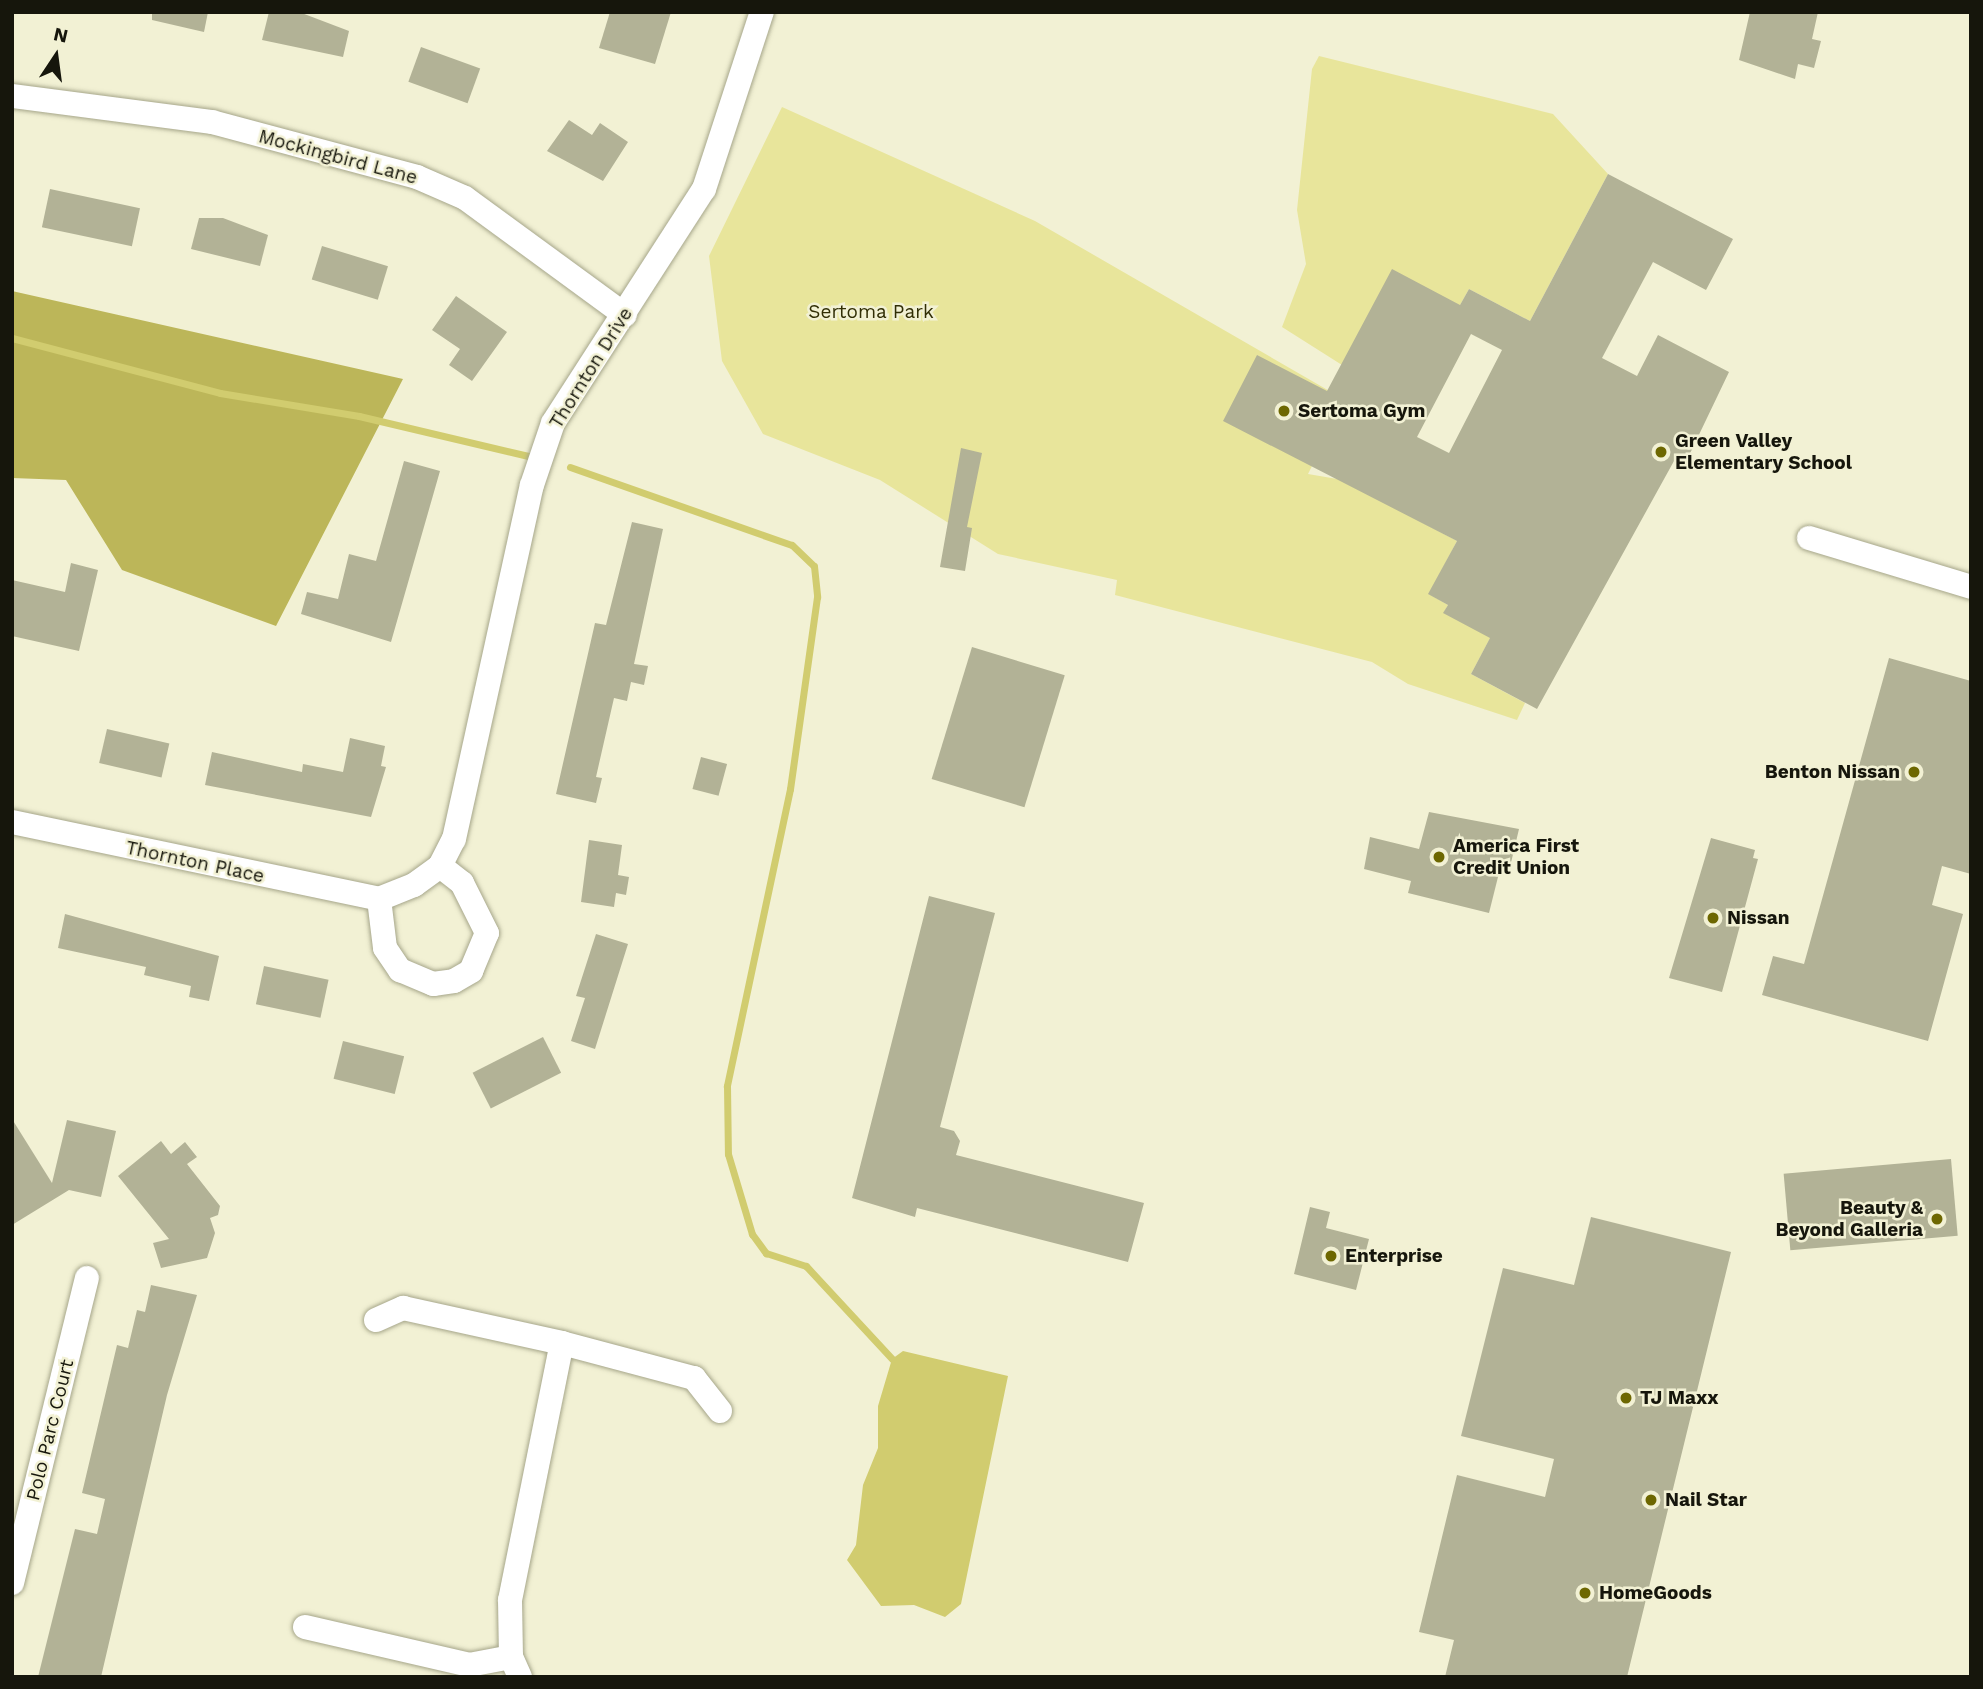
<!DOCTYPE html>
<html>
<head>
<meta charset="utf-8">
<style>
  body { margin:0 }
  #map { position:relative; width:1983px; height:1689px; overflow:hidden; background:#f2f1d4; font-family:"Work Sans",sans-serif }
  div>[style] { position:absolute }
  .green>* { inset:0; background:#e8e59b }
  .forest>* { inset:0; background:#bcb659 }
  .water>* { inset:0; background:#d1cc6f }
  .stream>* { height:7px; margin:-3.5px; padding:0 3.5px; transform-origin:3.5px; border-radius:3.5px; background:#d1cc6f }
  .building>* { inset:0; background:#b2b296; transform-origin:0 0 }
  .roads { filter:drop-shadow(0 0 2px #a6a68a) drop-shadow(0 0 2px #a6a68a) }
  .street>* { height:24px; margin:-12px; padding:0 12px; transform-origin:12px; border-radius:12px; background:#fff }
  .dots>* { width:19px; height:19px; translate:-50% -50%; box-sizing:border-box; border:4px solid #f2f1d4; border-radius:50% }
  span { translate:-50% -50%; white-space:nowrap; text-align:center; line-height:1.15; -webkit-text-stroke:5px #f2f1d4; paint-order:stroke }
  .street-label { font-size:19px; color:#16160c }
  .park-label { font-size:19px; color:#312e05 }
  .poi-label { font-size:19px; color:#16160c; font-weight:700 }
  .left { translate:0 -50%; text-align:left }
  .right { translate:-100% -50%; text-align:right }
  .frame { position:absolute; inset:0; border:14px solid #16160c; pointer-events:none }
  .north { position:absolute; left:21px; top:21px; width:70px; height:70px; -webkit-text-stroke:5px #f2f1d4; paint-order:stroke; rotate:13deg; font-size:19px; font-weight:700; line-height:28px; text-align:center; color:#16160c }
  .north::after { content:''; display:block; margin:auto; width:24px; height:32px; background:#16160c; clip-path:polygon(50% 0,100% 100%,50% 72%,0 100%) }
</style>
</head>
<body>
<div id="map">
  <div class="green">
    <div style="clip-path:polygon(1319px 56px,1553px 114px,1608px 174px,1530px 321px,1469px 289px,1460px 305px,1342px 365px,1282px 327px,1306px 264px,1297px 210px,1312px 69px)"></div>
    <div style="clip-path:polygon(782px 107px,1035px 221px,1345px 400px,1308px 474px,1343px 480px,1457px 541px,1429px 594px,1448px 605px,1444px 612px,1495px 629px,1471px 674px,1525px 703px,1517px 720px,1408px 684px,1372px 662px,1115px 595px,1117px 580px,998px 554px,880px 480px,763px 434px,722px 361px,709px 256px)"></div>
  </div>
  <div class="forest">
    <div style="clip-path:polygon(12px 291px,403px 379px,276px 626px,122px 570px,66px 480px,12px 478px)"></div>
  </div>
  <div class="water">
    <div style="clip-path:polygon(903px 1351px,1008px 1376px,961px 1604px,945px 1617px,914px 1605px,881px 1606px,847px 1560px,856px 1545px,863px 1485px,878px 1448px,878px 1406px,892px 1359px)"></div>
  </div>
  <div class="stream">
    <div style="left:12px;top:338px;width:215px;rotate:14.8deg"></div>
    <div style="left:220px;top:393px;width:141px;rotate:9.4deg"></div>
    <div style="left:359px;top:416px;width:174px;rotate:13.3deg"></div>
    <div style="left:570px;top:467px;width:235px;rotate:19.4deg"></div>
    <div style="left:792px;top:545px;width:30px;rotate:44deg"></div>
    <div style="left:814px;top:566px;width:31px;rotate:84deg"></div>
    <div style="left:817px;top:597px;width:194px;rotate:98deg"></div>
    <div style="left:790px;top:789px;width:304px;rotate:102deg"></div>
    <div style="left:727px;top:1086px;width:68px;rotate:89.2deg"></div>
    <div style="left:728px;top:1154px;width:84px;rotate:73.3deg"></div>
    <div style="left:752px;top:1234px;width:24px;rotate:54deg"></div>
    <div style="left:766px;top:1253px;width:42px;rotate:18deg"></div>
    <div style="left:806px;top:1266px;width:127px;rotate:47.2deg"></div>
  </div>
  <div class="building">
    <div style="clip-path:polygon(152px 12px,208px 12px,204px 32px,152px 20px)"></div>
    <div style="clip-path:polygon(269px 12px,299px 12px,349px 31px,343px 57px,262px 40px)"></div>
    <div style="clip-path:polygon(610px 12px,671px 12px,655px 64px,599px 48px)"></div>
    <div style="clip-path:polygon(1750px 12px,1818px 12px,1812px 39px,1821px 41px,1814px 68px,1798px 64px,1795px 79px,1739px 60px)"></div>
    <div style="left:421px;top:47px;width:63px;height:37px;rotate:20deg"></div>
    <div style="clip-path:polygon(569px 120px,592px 135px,600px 123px,628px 142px,603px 181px,547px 151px)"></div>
    <div style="clip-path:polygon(evenodd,1608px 174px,1733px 239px,1706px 290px,1653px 262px,1602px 358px,1637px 376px,1658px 335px,1729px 372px,1684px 466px,1674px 461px,1537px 709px,1471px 674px,1490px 638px,1443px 613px,1448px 605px,1428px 594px,1457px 541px,1223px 421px,1257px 355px,1327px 391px,1392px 269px,1460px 305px,1469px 289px,1530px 321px,1608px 174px,1471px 334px,1502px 350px,1449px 453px,1417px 437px,1471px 334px)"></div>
    <div style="left:50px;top:189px;width:92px;height:39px;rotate:12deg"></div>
    <div style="clip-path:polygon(199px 218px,223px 218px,268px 235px,260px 266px,191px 249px)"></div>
    <div style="left:322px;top:246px;width:69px;height:35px;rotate:17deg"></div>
    <div style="clip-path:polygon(456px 296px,507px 332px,472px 381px,449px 365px,460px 349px,432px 330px)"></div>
    <div style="clip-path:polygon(961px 448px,982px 453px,967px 527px,972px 528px,965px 571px,940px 567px)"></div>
    <div style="clip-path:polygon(404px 461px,440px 471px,391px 642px,301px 614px,307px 592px,338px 599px,349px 554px,376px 561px)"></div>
    <div style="clip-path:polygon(632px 522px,663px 529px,634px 664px,648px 666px,644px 685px,631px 682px,627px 701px,614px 698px,596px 777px,602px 778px,596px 803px,556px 794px,595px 623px,606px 625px)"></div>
    <div style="clip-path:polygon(71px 563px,98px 570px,79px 651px,12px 636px,12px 580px,65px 592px)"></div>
    <div style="left:972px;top:647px;width:97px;height:138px;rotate:17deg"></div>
    <div style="clip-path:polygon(1889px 658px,1971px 681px,1971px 874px,1942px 866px,1932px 905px,1963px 914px,1928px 1041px,1762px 995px,1773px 956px,1804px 964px)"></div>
    <div style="left:107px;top:729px;width:64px;height:35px;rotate:13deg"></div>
    <div style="clip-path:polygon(350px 738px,385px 746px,381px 766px,386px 767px,371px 817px,205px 785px,212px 752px,302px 772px,303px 764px,343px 772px)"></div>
    <div style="left:701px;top:757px;width:27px;height:33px;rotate:15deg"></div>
    <div style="clip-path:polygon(1429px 812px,1519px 829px,1510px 867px,1501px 865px,1489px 913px,1408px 893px,1411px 881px,1364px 869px,1370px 837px,1419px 849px)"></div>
    <div style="clip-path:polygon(1711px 838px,1755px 850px,1753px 858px,1758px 859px,1722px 992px,1669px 978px)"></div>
    <div style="clip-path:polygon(589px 840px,622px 845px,618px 875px,629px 877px,626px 895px,616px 893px,614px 907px,581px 902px)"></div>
    <div style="clip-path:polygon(929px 896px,995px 913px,940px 1127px,954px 1131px,960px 1141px,956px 1155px,1144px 1203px,1128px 1262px,917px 1208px,915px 1217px,852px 1198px)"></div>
    <div style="clip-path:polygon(65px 914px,219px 956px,209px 1001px,189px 997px,191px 986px,144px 975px,146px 967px,58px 948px)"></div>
    <div style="clip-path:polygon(596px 934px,628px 944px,595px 1049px,571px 1041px,585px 998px,576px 996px)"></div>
    <div style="left:264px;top:966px;width:66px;height:39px;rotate:12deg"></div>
    <div style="left:543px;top:1037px;width:40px;height:79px;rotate:63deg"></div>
    <div style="left:343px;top:1041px;width:63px;height:39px;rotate:14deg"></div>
    <div style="clip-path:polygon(12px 1119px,52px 1183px,67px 1120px,116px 1131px,101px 1197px,69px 1190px,12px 1225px)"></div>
    <div style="clip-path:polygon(161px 1141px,171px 1154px,185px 1142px,197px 1157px,187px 1164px,220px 1206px,218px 1215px,210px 1218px,215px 1233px,207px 1258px,161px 1268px,153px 1243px,169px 1239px,118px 1176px)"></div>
    <div style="left:1951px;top:1159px;width:77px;height:168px;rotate:85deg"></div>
    <div style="clip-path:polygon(1310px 1207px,1330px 1212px,1326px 1228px,1369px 1239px,1356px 1290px,1294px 1274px)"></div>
    <div style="clip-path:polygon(1591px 1217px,1731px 1252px,1627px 1677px,1445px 1677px,1454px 1640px,1419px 1632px,1457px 1475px,1545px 1497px,1554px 1459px,1461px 1436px,1503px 1268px,1574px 1285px)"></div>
    <div style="clip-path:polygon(151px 1285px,197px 1295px,167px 1395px,101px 1677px,38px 1677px,75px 1529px,97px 1534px,105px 1499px,82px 1493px,117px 1345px,128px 1348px,137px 1310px,145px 1312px)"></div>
  </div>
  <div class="roads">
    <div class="street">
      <div style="left:12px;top:96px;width:202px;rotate:7.4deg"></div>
      <div style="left:212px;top:122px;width:212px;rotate:15deg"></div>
      <div style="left:417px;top:177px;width:52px;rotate:23.6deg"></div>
      <div style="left:465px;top:198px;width:198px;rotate:36.2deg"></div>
      <div style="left:1809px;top:538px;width:169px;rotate:16.8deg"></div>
      <div style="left:12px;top:822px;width:375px;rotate:11.8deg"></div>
      <div style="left:379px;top:899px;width:38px;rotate:-22deg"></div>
      <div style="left:414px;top:885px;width:32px;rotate:-36deg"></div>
      <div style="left:440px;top:866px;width:30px;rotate:-63deg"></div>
      <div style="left:454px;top:839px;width:362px;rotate:-77.6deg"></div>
      <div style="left:532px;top:485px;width:65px;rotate:-71.3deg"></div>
      <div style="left:553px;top:423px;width:278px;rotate:-57.2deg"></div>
      <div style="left:704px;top:189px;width:186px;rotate:-71.9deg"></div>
      <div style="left:379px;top:899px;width:49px;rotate:83deg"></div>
      <div style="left:385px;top:948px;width:27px;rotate:56deg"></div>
      <div style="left:400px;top:970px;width:36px;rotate:23deg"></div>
      <div style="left:433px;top:984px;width:21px;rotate:-8deg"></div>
      <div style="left:454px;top:981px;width:20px;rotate:-30deg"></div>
      <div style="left:471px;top:971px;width:41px;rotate:-67.2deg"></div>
      <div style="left:487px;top:933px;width:56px;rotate:-116.6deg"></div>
      <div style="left:462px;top:883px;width:28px;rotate:-142deg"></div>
      <div style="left:376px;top:1320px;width:30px;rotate:-24deg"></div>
      <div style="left:403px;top:1308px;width:163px;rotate:12.4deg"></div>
      <div style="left:562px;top:1343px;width:137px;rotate:14.9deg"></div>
      <div style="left:694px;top:1378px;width:42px;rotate:51.8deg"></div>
      <div style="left:12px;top:1583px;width:314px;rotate:-76.2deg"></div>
      <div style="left:305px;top:1627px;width:168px;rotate:13deg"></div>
      <div style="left:469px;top:1665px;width:43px;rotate:-10.8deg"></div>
      <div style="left:520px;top:1677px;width:22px;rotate:-114deg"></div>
      <div style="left:511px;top:1657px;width:57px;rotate:-91deg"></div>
      <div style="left:510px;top:1600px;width:262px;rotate:-78.6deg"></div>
    </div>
  </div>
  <div class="dots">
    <div style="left:1284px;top:411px;background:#6d6700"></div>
    <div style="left:1661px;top:452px;background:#6d6700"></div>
    <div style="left:1914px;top:772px;background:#6d6700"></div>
    <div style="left:1439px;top:857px;background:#6d6700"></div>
    <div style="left:1713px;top:918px;background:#6d6700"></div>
    <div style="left:1937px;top:1219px;background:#6d6700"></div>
    <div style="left:1331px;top:1256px;background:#6d6700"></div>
    <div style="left:1626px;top:1398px;background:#6d6700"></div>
    <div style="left:1651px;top:1500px;background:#6d6700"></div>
    <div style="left:1585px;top:1593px;background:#6d6700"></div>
  </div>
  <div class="street-label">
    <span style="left:338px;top:157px;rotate:15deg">Mockingbird Lane</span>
    <span style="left:591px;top:368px;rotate:-58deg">Thornton Drive</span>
    <span style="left:195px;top:862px;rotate:12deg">Thornton Place</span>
    <span style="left:50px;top:1430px;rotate:-76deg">Polo Parc Court</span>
  </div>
  <div class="park-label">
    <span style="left:871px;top:312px">Sertoma Park</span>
  </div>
  <div class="poi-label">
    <span class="left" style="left:1298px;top:411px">Sertoma Gym</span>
    <span class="left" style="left:1675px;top:452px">Green Valley<br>Elementary School</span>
    <span class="right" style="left:1900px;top:772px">Benton Nissan</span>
    <span class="left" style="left:1453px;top:857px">America First<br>Credit Union</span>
    <span class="left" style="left:1727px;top:918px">Nissan</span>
    <span class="right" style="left:1923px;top:1219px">Beauty &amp;<br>Beyond Galleria</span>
    <span class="left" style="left:1345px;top:1256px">Enterprise</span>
    <span class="left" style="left:1640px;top:1398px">TJ Maxx</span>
    <span class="left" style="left:1665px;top:1500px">Nail Star</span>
    <span class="left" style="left:1599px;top:1593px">HomeGoods</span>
  </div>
  <div class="frame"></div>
  <div class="north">N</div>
</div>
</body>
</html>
